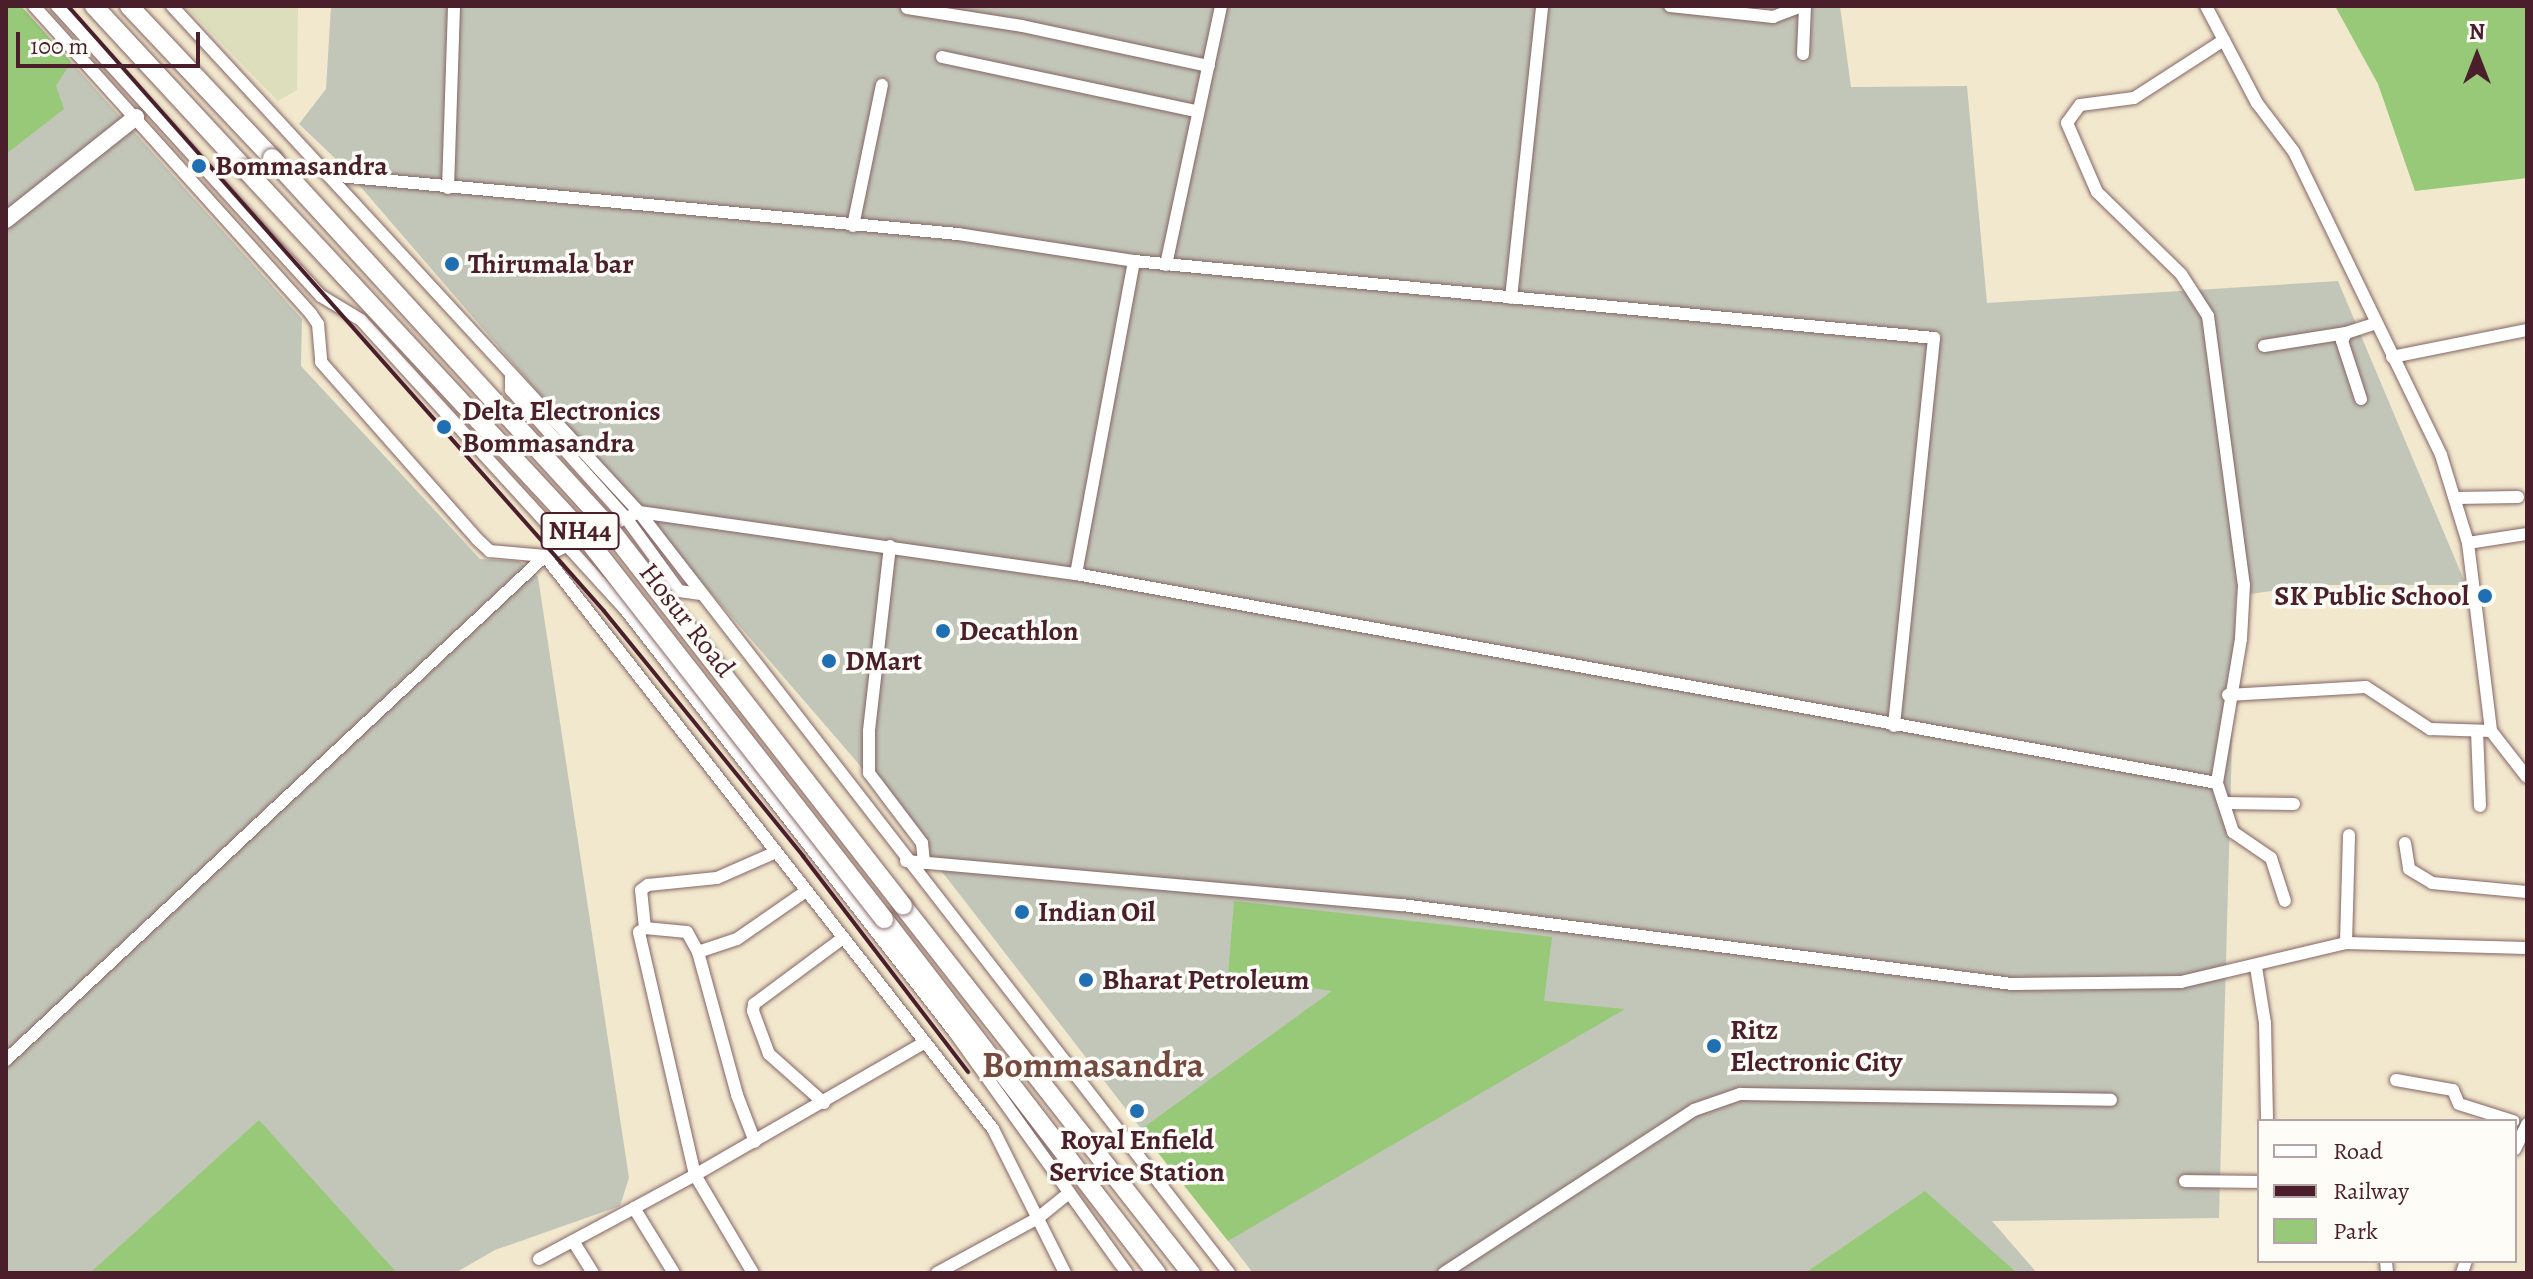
<!DOCTYPE html>
<html>
<head>
<meta charset="utf-8">
<style>
  body { margin:0 }
  #map { position:relative; width:2533px; height:1279px; overflow:hidden; background:#f2e8ce; font-family:Alegreya,serif }
  div>[style] { position:absolute }
  .built>* { inset:0; background:#dcdebc }
  .industrial>* { inset:0; background:#c2c6b9 }
  .green>* { inset:0; background:#97c978 }
  .roads { filter:drop-shadow(0 0 2px #856564) drop-shadow(0 0 2px #856564) }
  .minor>* { height:12px; margin:-6px; padding:0 6px; transform-origin:6px; border-radius:6px; background:#fff }
  .major>* { height:16px; margin:-8px; padding:0 8px; transform-origin:8px; border-radius:8px; background:#fff }
  .highway>* { height:18px; margin:-9px; padding:0 9px; transform-origin:9px; border-radius:9px; background:#fff }
  .rail>* { height:4px; margin:-2px; padding:0 2px; transform-origin:2px; border-radius:2px; background:#4a1f2b }
  .bridges { filter:drop-shadow(0 0 2px #856564) drop-shadow(0 0 2px #856564) }
  .highway-bridge>* { height:18px; margin:-9px; padding:0 9px; transform-origin:9px; border-radius:9px; background:#fff }
  .dots>* { width:22px; height:22px; translate:-50% -50%; box-sizing:border-box; border:4px solid #fdfcf7; border-radius:50% }
  span { translate:-50% -50%; white-space:nowrap; text-align:center; line-height:1.15; -webkit-text-stroke:7px #fdfcf7; paint-order:stroke }
  .shield-label span { padding:2px 6px; background:#fdfcf7; border:2px solid; border-radius:6px; -webkit-text-stroke-width:0 }
  .shield-label { font-size:26px; color:#4a1f2b; font-weight:700 }
  .poi-label { font-size:28px; color:#4a1f2b; font-weight:700 }
  .left { translate:0 -50%; text-align:left }
  .right { translate:-100% -50%; text-align:right }
  .street-label { font-size:28px; color:#4a1f2b }
  .district-label { font-size:36px; color:#754b41; font-weight:700 }
  .frame { position:absolute; inset:0; border:8px solid #4a1f2b; pointer-events:none }
  .legend { position:absolute; left:2257px; top:1119px; width:260px; height:144px; box-sizing:border-box; background:#fdfcf7; border:2px solid #b5a4a5; margin:0; padding:10px 14px; list-style:none; font-size:24px; color:#4a1f2b }
  .legend li { display:flex; align-items:center; gap:16px; height:40px }
  .legend b { width:40px; border:2px solid #b5a4a5 }
  .north { position:absolute; left:2437px; top:16px; width:80px; height:80px; -webkit-text-stroke:6px #fdfcf7; paint-order:stroke; rotate:0deg; font-size:22px; font-weight:700; line-height:32px; text-align:center; color:#4a1f2b }
  .north::after { content:''; display:block; margin:auto; width:28px; height:36px; background:#4a1f2b; clip-path:polygon(50% 0,100% 100%,50% 72%,0 100%) }
  .scale { position:absolute; left:16px; top:32px; width:184px; height:36px; box-sizing:border-box; border:4px solid #4a1f2b; border-top:0; padding-left:10px; font-size:24px; line-height:28px; white-space:nowrap; color:#4a1f2b; -webkit-text-stroke:6px #fdfcf7; paint-order:stroke }
</style>
</head>
<body>
<div id="map">
  <div class="built">
    <div style="clip-path:polygon(185px 6px,298px 6px,297px 90px,278px 101px)"></div>
  </div>
  <div class="industrial">
    <div style="clip-path:polygon(6px 6px,21px 6px,302px 319px,301px 366px,480px 559px,519px 561px,538px 577px,629px 1178px,620px 1206px,495px 1250px,455px 1273px,6px 1273px)"></div>
    <div style="clip-path:polygon(331px 6px,1840px 6px,1851px 87px,1967px 86px,1987px 303px,2338px 281px,2466px 585px,2314px 585px,2236px 596px,2219px 1218px,1992px 1221px,2037px 1273px,1253px 1273px,857px 762px,340px 163px,299px 124px,326px 89px)"></div>
  </div>
  <div class="green">
    <div style="clip-path:polygon(6px 6px,21px 6px,71px 62px,56px 86px,64px 109px,6px 154px)"></div>
    <div style="clip-path:polygon(2335px 6px,2527px 6px,2527px 178px,2415px 191px,2378px 84px)"></div>
    <div style="clip-path:polygon(1234px 901px,1552px 937px,1544px 1001px,1625px 1009px,1228px 1241px,1140px 1130px,1332px 991px,1228px 976px)"></div>
    <div style="clip-path:polygon(259px 1120px,397px 1273px,90px 1273px)"></div>
    <div style="clip-path:polygon(1925px 1191px,2017px 1273px,1805px 1273px)"></div>
  </div>
  <div class="roads">
    <div class="minor">
      <div style="left:34px;top:6px;width:414px;rotate:48deg"></div>
      <div style="left:311px;top:314px;width:12px;rotate:55deg"></div>
      <div style="left:318px;top:324px;width:38px;rotate:85deg"></div>
      <div style="left:321px;top:362px;width:236px;rotate:48.6deg"></div>
      <div style="left:477px;top:539px;width:18px;rotate:43deg"></div>
      <div style="left:490px;top:551px;width:55px;rotate:5.2deg"></div>
      <div style="left:545px;top:556px;width:727px;rotate:51.98deg"></div>
      <div style="left:993px;top:1129px;width:161px;rotate:63.4deg"></div>
      <div style="left:57px;top:6px;width:392px;rotate:47.7deg"></div>
      <div style="left:321px;top:296px;width:47px;rotate:31deg"></div>
      <div style="left:361px;top:320px;width:391px;rotate:47.6deg"></div>
      <div style="left:625px;top:609px;width:537px;rotate:52.11deg"></div>
      <div style="left:955px;top:1033px;width:295px;rotate:54.4deg"></div>
      <div style="left:172px;top:6px;width:689px;rotate:47.3deg"></div>
      <div style="left:639px;top:512px;width:963px;rotate:52.21deg"></div>
      <div style="left:1670px;top:6px;width:104px;rotate:6.1deg"></div>
      <div style="left:1773px;top:17px;width:31px;rotate:-21deg"></div>
      <div style="left:2206px;top:6px;width:110px;rotate:62.3deg"></div>
      <div style="left:2257px;top:103px;width:61px;rotate:52.9deg"></div>
      <div style="left:2294px;top:152px;width:337px;rotate:64.1deg"></div>
      <div style="left:2441px;top:455px;width:92px;rotate:72.9deg"></div>
      <div style="left:2468px;top:543px;width:189px;rotate:83deg"></div>
      <div style="left:2491px;top:731px;width:58px;rotate:52deg"></div>
      <div style="left:907px;top:8px;width:116px;rotate:8.9deg"></div>
      <div style="left:1022px;top:26px;width:191px;rotate:12.1deg"></div>
      <div style="left:2224px;top:40px;width:107px;rotate:147.2deg"></div>
      <div style="left:2134px;top:98px;width:54px;rotate:172.6deg"></div>
      <div style="left:2080px;top:105px;width:22px;rotate:126deg"></div>
      <div style="left:2067px;top:123px;width:75px;rotate:66.5deg"></div>
      <div style="left:2097px;top:192px;width:117px;rotate:44.3deg"></div>
      <div style="left:2181px;top:274px;width:50px;rotate:57.3deg"></div>
      <div style="left:2208px;top:316px;width:271px;rotate:82.4deg"></div>
      <div style="left:2244px;top:585px;width:54px;rotate:93.2deg"></div>
      <div style="left:2241px;top:639px;width:146px;rotate:99.5deg"></div>
      <div style="left:2217px;top:783px;width:52px;rotate:71.9deg"></div>
      <div style="left:2233px;top:832px;width:46px;rotate:34.4deg"></div>
      <div style="left:2271px;top:858px;width:45px;rotate:72deg"></div>
      <div style="left:1803px;top:54px;width:48px;rotate:-87.6deg"></div>
      <div style="left:942px;top:57px;width:261px;rotate:12deg"></div>
      <div style="left:328px;top:175px;width:633px;rotate:5.35deg"></div>
      <div style="left:958px;top:234px;width:178px;rotate:8.7deg"></div>
      <div style="left:1134px;top:261px;width:804px;rotate:5.5deg"></div>
      <div style="left:1934px;top:338px;width:390px;rotate:95.9deg"></div>
      <div style="left:448px;top:188px;width:182px;rotate:-88.1deg"></div>
      <div style="left:853px;top:226px;width:144px;rotate:-78.4deg"></div>
      <div style="left:1166px;top:265px;width:265px;rotate:-78deg"></div>
      <div style="left:1511px;top:298px;width:294px;rotate:-83.9deg"></div>
      <div style="left:2264px;top:346px;width:83px;rotate:-9deg"></div>
      <div style="left:2392px;top:357px;width:138px;rotate:-11.3deg"></div>
      <div style="left:511px;top:375px;width:15px;rotate:90deg"></div>
      <div style="left:511px;top:390px;width:172px;rotate:48.1deg"></div>
      <div style="left:626px;top:518px;width:90px;rotate:54deg"></div>
      <div style="left:679px;top:591px;width:22px;rotate:8deg"></div>
      <div style="left:2361px;top:399px;width:61px;rotate:-108.1deg"></div>
      <div style="left:2342px;top:341px;width:9px;rotate:-63deg"></div>
      <div style="left:2346px;top:333px;width:32px;rotate:-18deg"></div>
      <div style="left:2455px;top:498px;width:63px;rotate:-0.9deg"></div>
      <div style="left:2468px;top:543px;width:60px;rotate:-8.7deg"></div>
      <div style="left:890px;top:546px;width:186px;rotate:96.5deg"></div>
      <div style="left:869px;top:731px;width:42px;rotate:90deg"></div>
      <div style="left:869px;top:773px;width:88px;rotate:52.9deg"></div>
      <div style="left:922px;top:843px;width:20px;rotate:84deg"></div>
      <div style="left:1076px;top:574px;width:318px;rotate:-79.5deg"></div>
      <div style="left:2228px;top:695px;width:138px;rotate:-3.3deg"></div>
      <div style="left:2366px;top:687px;width:77px;rotate:33.3deg"></div>
      <div style="left:2430px;top:729px;width:61px;rotate:1.9deg"></div>
      <div style="left:2477px;top:731px;width:75px;rotate:87.7deg"></div>
      <div style="left:2224px;top:803px;width:70px;rotate:0.8deg"></div>
      <div style="left:2405px;top:843px;width:26px;rotate:81deg"></div>
      <div style="left:2409px;top:869px;width:27px;rotate:31deg"></div>
      <div style="left:2432px;top:883px;width:95px;rotate:5.4deg"></div>
      <div style="left:906px;top:861px;width:498px;rotate:5.1deg"></div>
      <div style="left:1402px;top:905px;width:615px;rotate:7.38deg"></div>
      <div style="left:2012px;top:984px;width:169px;rotate:-0.7deg"></div>
      <div style="left:2181px;top:982px;width:170px;rotate:-13.3deg"></div>
      <div style="left:2346px;top:943px;width:181px;rotate:1.6deg"></div>
      <div style="left:645px;top:928px;width:38px;rotate:-96deg"></div>
      <div style="left:641px;top:890px;width:9px;rotate:-36deg"></div>
      <div style="left:648px;top:885px;width:69px;rotate:-5.8deg"></div>
      <div style="left:717px;top:878px;width:64px;rotate:-23.8deg"></div>
      <div style="left:2346px;top:943px;width:108px;rotate:-88.4deg"></div>
      <div style="left:698px;top:952px;width:41px;rotate:-18.4deg"></div>
      <div style="left:737px;top:939px;width:84px;rotate:-34.8deg"></div>
      <div style="left:2256px;top:967px;width:57px;rotate:80.9deg"></div>
      <div style="left:2265px;top:1023px;width:98px;rotate:88.8deg"></div>
      <div style="left:6px;top:1060px;width:738px;rotate:-43.08deg"></div>
      <div style="left:545px;top:556px;width:104px;rotate:-25.1deg"></div>
      <div style="left:639px;top:512px;width:441px;rotate:8.1deg"></div>
      <div style="left:1076px;top:574px;width:1160px;rotate:10.38deg"></div>
      <div style="left:2396px;top:1080px;width:58px;rotate:10deg"></div>
      <div style="left:2453px;top:1090px;width:15px;rotate:67deg"></div>
      <div style="left:2459px;top:1104px;width:57px;rotate:17.5deg"></div>
      <div style="left:824px;top:1103px;width:74px;rotate:-138.3deg"></div>
      <div style="left:769px;top:1054px;width:46px;rotate:-110.4deg"></div>
      <div style="left:753px;top:1011px;width:7px;rotate:-82deg"></div>
      <div style="left:754px;top:1004px;width:111px;rotate:-36.6deg"></div>
      <div style="left:2515px;top:1149px;width:28px;rotate:-64deg"></div>
      <div style="left:2185px;top:1181px;width:74px;rotate:0.8deg"></div>
      <div style="left:634px;top:1208px;width:69px;rotate:-28.4deg"></div>
      <div style="left:695px;top:1175px;width:249px;rotate:-103deg"></div>
      <div style="left:639px;top:932px;width:7px;rotate:-34deg"></div>
      <div style="left:645px;top:928px;width:42px;rotate:5.4deg"></div>
      <div style="left:687px;top:932px;width:23px;rotate:61deg"></div>
      <div style="left:698px;top:952px;width:148px;rotate:74.7deg"></div>
      <div style="left:737px;top:1095px;width:50px;rotate:69deg"></div>
      <div style="left:573px;top:1241px;width:38px;rotate:58deg"></div>
      <div style="left:539px;top:1259px;width:108px;rotate:-28.2deg"></div>
      <div style="left:634px;top:1208px;width:76px;rotate:58.4deg"></div>
      <div style="left:2386px;top:1261px;width:12px;rotate:85deg"></div>
      <div style="left:753px;top:1273px;width:114px;rotate:-120.6deg"></div>
      <div style="left:695px;top:1175px;width:264px;rotate:-30deg"></div>
      <div style="left:937px;top:1273px;width:115px;rotate:-28.6deg"></div>
      <div style="left:1038px;top:1218px;width:40px;rotate:-39deg"></div>
      <div style="left:1444px;top:1273px;width:298px;rotate:-33.1deg"></div>
      <div style="left:1694px;top:1110px;width:49px;rotate:-19.2deg"></div>
      <div style="left:1740px;top:1094px;width:371px;rotate:0.9deg"></div>
      <div style="left:2462px;top:1273px;width:13px;rotate:-72deg"></div>
    </div>
    <div class="major">
      <div style="left:6px;top:220px;width:166px;rotate:-38.4deg"></div>
    </div>
    <div class="highway">
      <div style="left:94px;top:6px;width:222px;rotate:47.2deg"></div>
      <div style="left:129px;top:6px;width:209px;rotate:46.7deg"></div>
      <div style="left:903px;top:906px;width:467px;rotate:51.9deg"></div>
      <div style="left:884px;top:919px;width:447px;rotate:52.4deg"></div>
    </div>
  </div>
  <div class="rail">
    <div style="left:68px;top:6px;width:808px;rotate:48.46deg"></div>
    <div style="left:604px;top:611px;width:316px;rotate:50.9deg"></div>
    <div style="left:803px;top:856px;width:272px;rotate:52.6deg"></div>
  </div>
  <div class="bridges">
    <div class="highway-bridge">
      <div style="left:272px;top:158px;width:489px;rotate:47.6deg"></div>
      <div style="left:602px;top:519px;width:490px;rotate:52.1deg"></div>
      <div style="left:245px;top:169px;width:492px;rotate:47.1deg"></div>
      <div style="left:580px;top:530px;width:494px;rotate:52deg"></div>
    </div>
  </div>
  <div class="dots">
    <div style="left:199px;top:166px;background:#1f6fb2"></div>
    <div style="left:452px;top:264px;background:#1f6fb2"></div>
    <div style="left:444px;top:427px;background:#1f6fb2"></div>
    <div style="left:2485px;top:596px;background:#1f6fb2"></div>
    <div style="left:943px;top:631px;background:#1f6fb2"></div>
    <div style="left:829px;top:661px;background:#1f6fb2"></div>
    <div style="left:1022px;top:912px;background:#1f6fb2"></div>
    <div style="left:1086px;top:980px;background:#1f6fb2"></div>
    <div style="left:1714px;top:1046px;background:#1f6fb2"></div>
    <div style="left:1137px;top:1111px;background:#1f6fb2"></div>
  </div>
  <div class="shield-label">
    <span style="left:580px;top:531px">NH44</span>
  </div>
  <div class="poi-label">
    <span class="left" style="left:215px;top:166px">Bommasandra</span>
    <span class="left" style="left:468px;top:264px">Thirumala bar</span>
    <span class="left" style="left:462px;top:427px">Delta Electronics<br>Bommasandra</span>
    <span class="right" style="left:2469px;top:596px">SK Public School</span>
    <span class="left" style="left:959px;top:631px">Decathlon</span>
    <span class="left" style="left:845px;top:661px">DMart</span>
    <span class="left" style="left:1038px;top:912px">Indian Oil</span>
    <span class="left" style="left:1102px;top:980px">Bharat Petroleum</span>
    <span class="left" style="left:1730px;top:1046px">Ritz<br>Electronic City</span>
    <span style="left:1137px;top:1156px">Royal Enfield<br>Service Station</span>
  </div>
  <div class="street-label">
    <span style="left:687px;top:620px;rotate:52deg">Hosur Road</span>
  </div>
  <div class="district-label">
    <span style="left:1093px;top:1065px">Bommasandra</span>
  </div>
  <div class="frame"></div>
  <ul class="legend">
  <li><b style="height:10px;background:#fff"></b>Road</li>
  <li><b style="height:10px;background:#4a1f2b"></b>Railway</li>
  <li><b style="height:22px;background:#97c978"></b>Park</li>
  </ul>
  <div class="north">N</div>
  <div class="scale">100 m</div>
</div>
</body>
</html>
